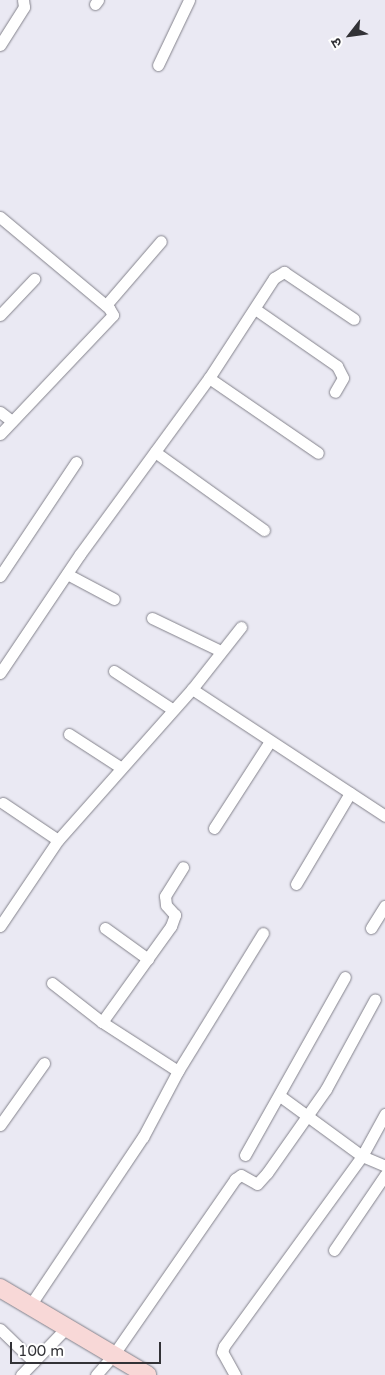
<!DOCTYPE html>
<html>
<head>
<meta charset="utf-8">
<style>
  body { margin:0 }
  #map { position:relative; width:385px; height:1375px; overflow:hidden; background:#eae9f3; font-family:"Varela Round","Noto Sans Devanagari",sans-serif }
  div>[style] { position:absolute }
  .roads { filter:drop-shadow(0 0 1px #83828b) drop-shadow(0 0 1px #83828b) }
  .minor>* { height:11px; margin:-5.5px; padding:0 5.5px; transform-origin:5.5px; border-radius:5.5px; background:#fff }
  .primary>* { height:18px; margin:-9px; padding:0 9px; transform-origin:9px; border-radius:9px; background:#f8d8d7 }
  span { translate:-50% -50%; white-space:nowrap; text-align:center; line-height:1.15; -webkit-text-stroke:4.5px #fff; paint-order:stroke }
  .north { position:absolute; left:325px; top:10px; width:50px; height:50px; -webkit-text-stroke:4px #fff; paint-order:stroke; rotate:240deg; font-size:14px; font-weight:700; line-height:20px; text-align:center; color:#323236 }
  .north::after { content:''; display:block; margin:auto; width:18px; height:22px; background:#323236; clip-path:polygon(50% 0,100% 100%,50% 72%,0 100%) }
  .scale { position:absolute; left:10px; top:1342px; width:151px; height:22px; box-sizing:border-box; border:2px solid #323236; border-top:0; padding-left:6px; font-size:15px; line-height:18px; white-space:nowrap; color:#323236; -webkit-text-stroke:4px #fff; paint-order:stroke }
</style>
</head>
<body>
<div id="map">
  <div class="roads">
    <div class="minor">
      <div style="left:95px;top:4px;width:5px;rotate:-53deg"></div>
      <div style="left:0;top:45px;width:45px;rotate:-57.7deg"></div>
      <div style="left:24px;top:7px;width:7px;rotate:-98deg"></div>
      <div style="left:158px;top:65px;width:72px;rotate:-64.5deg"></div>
      <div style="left:0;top:217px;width:142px;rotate:39.9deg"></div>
      <div style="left:109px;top:308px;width:8px;rotate:60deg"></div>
      <div style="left:113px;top:315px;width:164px;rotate:133.5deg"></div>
      <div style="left:106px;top:305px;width:84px;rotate:-49.3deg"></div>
      <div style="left:255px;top:309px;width:100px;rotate:34.8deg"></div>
      <div style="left:337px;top:366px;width:13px;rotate:63deg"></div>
      <div style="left:343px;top:378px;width:16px;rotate:120deg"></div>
      <div style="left:0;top:315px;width:50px;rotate:-46.6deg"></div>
      <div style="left:209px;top:378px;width:132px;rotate:34.5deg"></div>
      <div style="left:0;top:412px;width:15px;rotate:37deg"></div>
      <div style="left:155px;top:452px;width:134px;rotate:35.6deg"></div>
      <div style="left:67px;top:574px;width:53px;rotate:28deg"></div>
      <div style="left:0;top:576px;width:137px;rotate:-56.3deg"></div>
      <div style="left:152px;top:618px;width:76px;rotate:25.6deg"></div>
      <div style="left:114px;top:671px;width:69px;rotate:33.2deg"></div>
      <div style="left:0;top:673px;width:143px;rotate:-56.1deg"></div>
      <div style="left:80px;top:554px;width:218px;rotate:-53.8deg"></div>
      <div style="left:209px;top:378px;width:119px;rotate:-57deg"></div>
      <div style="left:274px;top:278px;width:12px;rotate:-31deg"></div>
      <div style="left:284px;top:272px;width:84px;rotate:33.9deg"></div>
      <div style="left:192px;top:689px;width:231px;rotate:33.3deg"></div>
      <div style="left:69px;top:734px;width:61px;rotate:32.9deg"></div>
      <div style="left:3px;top:803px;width:66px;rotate:33.9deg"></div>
      <div style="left:214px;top:828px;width:103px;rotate:-57.2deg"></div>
      <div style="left:296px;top:884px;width:106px;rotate:-59.3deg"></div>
      <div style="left:0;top:926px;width:104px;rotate:-56deg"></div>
      <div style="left:58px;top:840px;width:202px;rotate:-48.4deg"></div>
      <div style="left:192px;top:689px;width:79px;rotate:-51.7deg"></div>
      <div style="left:105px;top:928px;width:53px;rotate:35.8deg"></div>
      <div style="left:371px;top:928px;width:26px;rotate:-58deg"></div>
      <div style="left:52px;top:983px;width:63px;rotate:38deg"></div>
      <div style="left:102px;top:1022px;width:90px;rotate:32.8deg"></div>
      <div style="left:102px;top:1022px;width:118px;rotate:-54.3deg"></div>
      <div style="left:171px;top:926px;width:12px;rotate:-70deg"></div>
      <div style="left:175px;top:915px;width:13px;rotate:-132deg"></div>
      <div style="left:166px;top:905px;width:9px;rotate:-96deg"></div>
      <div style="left:165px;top:896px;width:34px;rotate:-58deg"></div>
      <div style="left:280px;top:1096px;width:102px;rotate:36.2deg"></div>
      <div style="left:362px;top:1156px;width:25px;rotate:23deg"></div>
      <div style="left:0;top:1125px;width:76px;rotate:-54.6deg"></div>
      <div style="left:245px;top:1155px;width:204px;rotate:-60.7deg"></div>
      <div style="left:334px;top:1250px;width:91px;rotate:-55.8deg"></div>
      <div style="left:31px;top:1304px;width:201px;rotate:-56.2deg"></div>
      <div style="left:143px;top:1137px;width:75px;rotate:-62.1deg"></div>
      <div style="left:178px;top:1071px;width:162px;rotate:-58.4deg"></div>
      <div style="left:0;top:1329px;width:47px;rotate:44.1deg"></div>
      <div style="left:21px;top:1375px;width:68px;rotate:-46.2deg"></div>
      <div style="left:96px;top:1375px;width:28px;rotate:-49deg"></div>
      <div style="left:114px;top:1354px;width:213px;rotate:-55.3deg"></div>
      <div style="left:235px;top:1179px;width:7px;rotate:-34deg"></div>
      <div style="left:241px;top:1175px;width:18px;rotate:29deg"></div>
      <div style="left:257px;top:1184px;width:15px;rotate:-48deg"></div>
      <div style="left:267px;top:1173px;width:103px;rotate:-54.9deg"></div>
      <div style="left:326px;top:1089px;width:102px;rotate:-61.4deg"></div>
      <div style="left:235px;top:1375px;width:26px;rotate:-119deg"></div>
      <div style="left:222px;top:1352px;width:6px;rotate:-72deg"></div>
      <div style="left:224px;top:1346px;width:235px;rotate:-54deg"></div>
      <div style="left:362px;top:1156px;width:48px;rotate:-61.3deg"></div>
    </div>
    <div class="primary">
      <div style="left:0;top:1288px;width:171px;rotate:30.6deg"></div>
    </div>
  </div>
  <div class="north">उ</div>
  <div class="scale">100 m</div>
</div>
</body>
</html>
